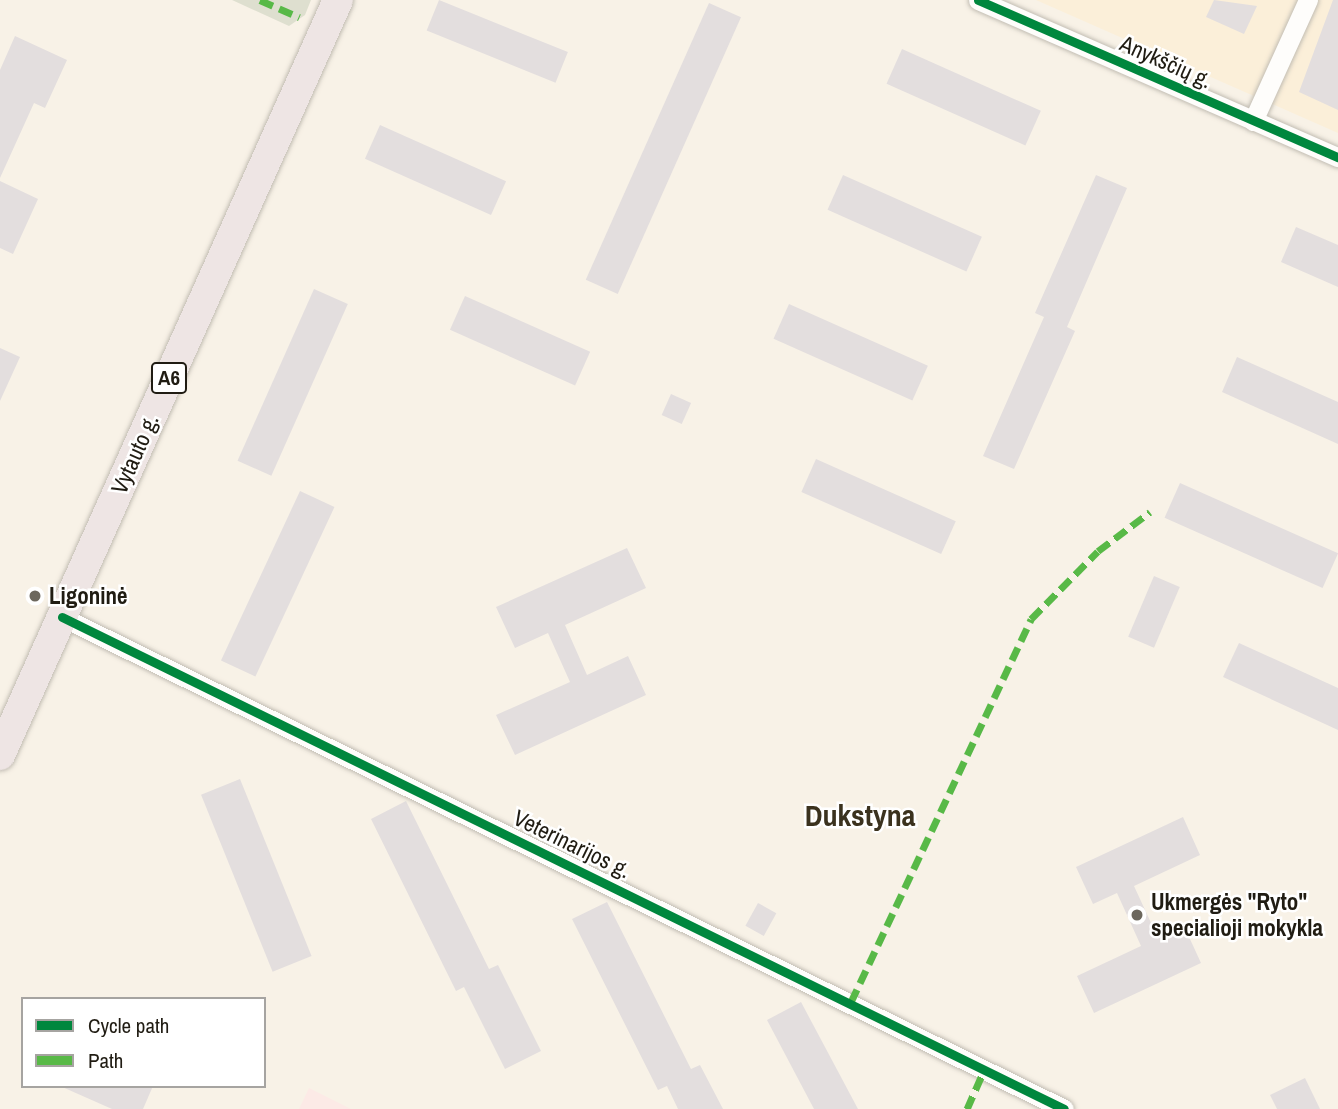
<!DOCTYPE html>
<html>
<head>
<meta charset="utf-8">
<style>
  body { margin:0 }
  #map { position:relative; width:1338px; height:1109px; overflow:hidden; background:#f8f2e7; font-family:"Archivo Narrow",sans-serif }
  div>[style] { position:absolute }
  .built>* { inset:0; background:#fbefd9 }
  .industrial>* { inset:0; background:#fceae6 }
  .green>* { inset:0; background:#dedfcf }
  .building>* { inset:0; background:#e3dede; transform-origin:0 0 }
  .roads { filter:drop-shadow(0 0 2px #c2bdb3) drop-shadow(0 0 2px #c2bdb3) }
  .street>* { height:19px; margin:-9.5px; padding:0 9.5px; transform-origin:9.5px; border-radius:9.5px; background:#fefdfb }
  .primary>* { height:30px; margin:-15px; padding:0 15px; transform-origin:15px; border-radius:15px; background:#eee5e4 }
  .quiet>* { height:7px; margin-top:-3.5px; transform-origin:0; background:repeating-linear-gradient(90deg,#58b947 0 14px,transparent 0 21px) }
  .cycleway>* { height:9px; margin:-4.5px; padding:0 4.5px; transform-origin:4.5px; border-radius:4.5px; background:#00873e }
  .dots>* { width:19px; height:19px; translate:-50% -50%; box-sizing:border-box; border:4px solid #fff; border-radius:50% }
  span { translate:-50% -50%; white-space:nowrap; text-align:center; line-height:1.15; -webkit-text-stroke:5px #fff; paint-order:stroke }
  .shield-label span { padding:2px 5px; background:#fff; border:2px solid; border-radius:5px; -webkit-text-stroke-width:0 }
  .shield-label { font-size:21px; color:#201c13; font-weight:700 }
  .street-label { font-size:23px; color:#201c13 }
  .poi-label { font-size:23px; color:#201c13; font-weight:700 }
  .left { translate:0 -50%; text-align:left }
  .district-label { font-size:30px; color:#3b321e; font-weight:700 }
  .legend { position:absolute; left:21px; top:997px; width:245px; height:91px; box-sizing:border-box; background:#fff; border:2px solid #a6a4a1; margin:0; padding:9px 12px; list-style:none; font-size:21px; color:#201c13 }
  .legend li { display:flex; align-items:center; gap:14px; height:35px }
  .legend b { width:35px; border:2px solid #a6a4a1 }
</style>
</head>
<body>
<div id="map">
  <div class="built">
    <div style="clip-path:polygon(1036px 0,1338px 0,1338px 133px)"></div>
  </div>
  <div class="industrial">
    <div style="clip-path:polygon(309px 1088px,351px 1109px,299px 1109px)"></div>
  </div>
  <div class="green">
    <div style="clip-path:polygon(232px 0,311px 0,305px 15px,289px 26px)"></div>
  </div>
  <div class="building">
    <div style="left:439px;top:0;width:139px;height:33px;rotate:22deg"></div>
    <div style="clip-path:polygon(1214px 0,1257px 6px,1244px 34px,1206px 17px)"></div>
    <div style="clip-path:polygon(1333px 0,1338px 0,1338px 110px,1299px 92px)"></div>
    <div style="left:709px;top:3px;width:35px;height:303px;rotate:24deg"></div>
    <div style="clip-path:polygon(15px 36px,67px 60px,45px 108px,34px 103px,0 178px,0 70px)"></div>
    <div style="left:902px;top:49px;width:152px;height:38px;rotate:24deg"></div>
    <div style="left:380px;top:125px;width:138px;height:37px;rotate:24deg"></div>
    <div style="left:843px;top:175px;width:152px;height:38px;rotate:24deg"></div>
    <div style="clip-path:polygon(1096px 175px,1127px 188px,1067px 327px,1075px 331px,1014px 469px,983px 456px,1044px 317px,1035px 313px)"></div>
    <div style="clip-path:polygon(0 181px,38px 199px,13px 254px,0 248px)"></div>
    <div style="clip-path:polygon(1296px 227px,1338px 245px,1338px 287px,1281px 262px)"></div>
    <div style="left:314px;top:289px;width:37px;height:188px;rotate:24deg"></div>
    <div style="left:465px;top:296px;width:137px;height:37px;rotate:24deg"></div>
    <div style="left:789px;top:304px;width:152px;height:38px;rotate:24deg"></div>
    <div style="clip-path:polygon(0 348px,20px 357px,0 401px)"></div>
    <div style="clip-path:polygon(1237px 357px,1338px 402px,1338px 444px,1222px 392px)"></div>
    <div style="left:671px;top:394px;width:22px;height:23px;rotate:24deg"></div>
    <div style="left:816px;top:459px;width:153px;height:36px;rotate:24deg"></div>
    <div style="left:1180px;top:483px;width:173px;height:38px;rotate:24deg"></div>
    <div style="left:300px;top:491px;width:38px;height:187px;rotate:25deg"></div>
    <div style="clip-path:polygon(627px 548px,646px 588px,565px 625px,587px 675px,628px 656px,646px 695px,515px 755px,496px 715px,570px 682px,548px 633px,515px 648px,496px 607px)"></div>
    <div style="left:1154px;top:576px;width:28px;height:66px;rotate:23deg"></div>
    <div style="clip-path:polygon(1239px 643px,1338px 688px,1338px 730px,1223px 677px)"></div>
    <div style="left:240px;top:779px;width:191px;height:42px;rotate:68deg"></div>
    <div style="clip-path:polygon(406px 801px,489px 969px,498px 965px,541px 1051px,505px 1069px,464px 987px,456px 991px,371px 819px)"></div>
    <div style="clip-path:polygon(1183px 817px,1200px 855px,1134px 886px,1158px 938px,1184px 926px,1201px 963px,1094px 1013px,1077px 976px,1141px 946px,1117px 893px,1093px 904px,1076px 867px)"></div>
    <div style="clip-path:polygon(607px 902px,691px 1069px,700px 1065px,723px 1109px,678px 1109px,667px 1086px,658px 1090px,572px 919px)"></div>
    <div style="left:758px;top:903px;width:21px;height:26px;rotate:29deg"></div>
    <div style="clip-path:polygon(801px 1002px,858px 1109px,814px 1109px,767px 1020px)"></div>
    <div style="clip-path:polygon(1305px 1078px,1320px 1109px,1277px 1109px,1270px 1095px)"></div>
    <div style="clip-path:polygon(60px 1086px,153px 1086px,143px 1109px,112px 1109px)"></div>
  </div>
  <div class="roads">
    <div class="street">
      <div style="left:978px;top:0;width:393px;rotate:23.6deg"></div>
      <div style="left:1253px;top:121px;width:133px;rotate:-65.6deg"></div>
      <div style="left:62px;top:617px;width:1116px;rotate:26.15deg"></div>
    </div>
    <div class="primary">
      <div style="left:0;top:755px;width:827px;rotate:-65.88deg"></div>
    </div>
  </div>
  <div class="quiet">
    <div style="left:260px;top:0;width:43px;rotate:23.6deg"></div>
    <div style="left:851px;top:1002px;width:423px;rotate:-64.8deg"></div>
    <div style="left:1031px;top:619px;width:95px;rotate:-45.4deg"></div>
    <div style="left:1098px;top:551px;width:65px;rotate:-36.9deg"></div>
    <div style="left:967px;top:1109px;width:45px;rotate:-66.3deg"></div>
  </div>
  <div class="cycleway">
    <div style="left:978px;top:0;width:393px;rotate:23.6deg"></div>
    <div style="left:62px;top:617px;width:1116px;rotate:26.15deg"></div>
  </div>
  <div class="dots">
    <div style="left:35px;top:596px;background:#6c675d"></div>
    <div style="left:1137px;top:915px;background:#6c675d"></div>
  </div>
  <div class="shield-label">
    <span style="left:169px;top:378px">A6</span>
  </div>
  <div class="street-label">
    <span style="left:1166px;top:62px;rotate:24deg">Anykščių g.</span>
    <span style="left:135px;top:454px;rotate:-66deg">Vytauto g.</span>
    <span style="left:572px;top:844px;rotate:26deg">Veterinarijos g.</span>
  </div>
  <div class="poi-label">
    <span class="left" style="left:49px;top:596px">Ligoninė</span>
    <span class="left" style="left:1151px;top:915px">Ukmergės "Ryto"<br>specialioji mokykla</span>
  </div>
  <div class="district-label">
    <span style="left:860px;top:815px">Dukstyna</span>
  </div>
  <ul class="legend">
  <li><b style="height:9px;background:#00873e"></b>Cycle path</li>
  <li><b style="height:9px;background:#58b947"></b>Path</li>
  </ul>
</div>
</body>
</html>
